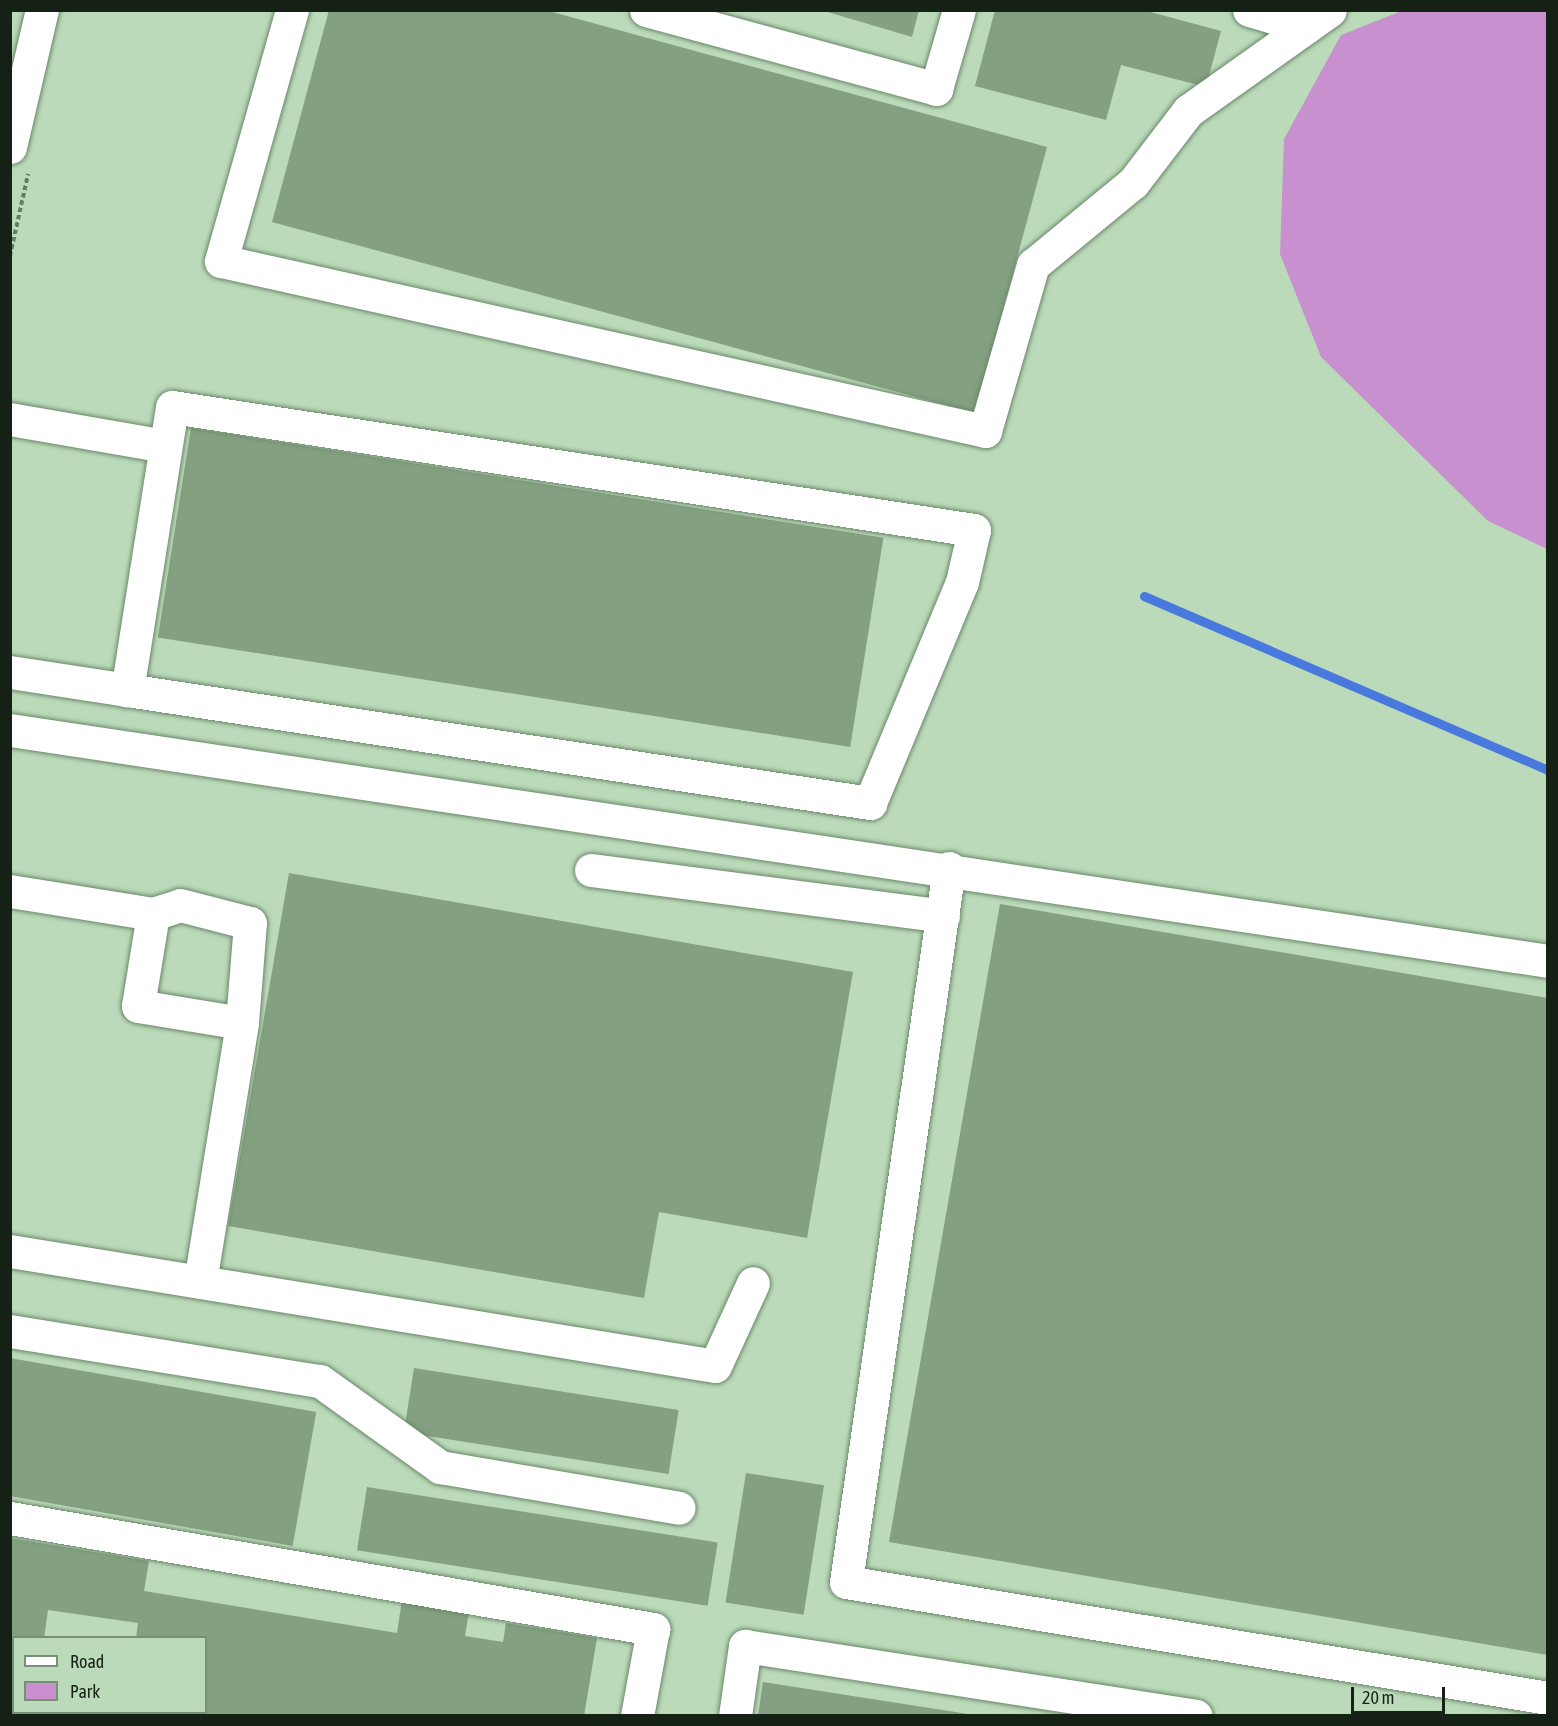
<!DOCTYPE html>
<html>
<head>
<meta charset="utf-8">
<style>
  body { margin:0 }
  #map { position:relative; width:1558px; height:1726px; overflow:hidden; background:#bbdaba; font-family:"Asap Condensed",sans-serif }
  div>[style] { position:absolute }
  .green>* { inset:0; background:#c890ce }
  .stream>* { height:9px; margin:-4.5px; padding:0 4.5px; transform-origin:4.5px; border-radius:4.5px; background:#4a79de }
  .building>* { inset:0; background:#83a081; transform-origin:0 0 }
  .path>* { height:4px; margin-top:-2px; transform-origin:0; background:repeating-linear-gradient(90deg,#677c66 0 4.5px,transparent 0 7.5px) }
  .roads { filter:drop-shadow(0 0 2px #6a8769) drop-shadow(0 0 2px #6a8769) }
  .minor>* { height:33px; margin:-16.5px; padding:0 16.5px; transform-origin:16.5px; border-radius:16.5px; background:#fff }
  span { translate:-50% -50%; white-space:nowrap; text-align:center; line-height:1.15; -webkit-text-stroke:6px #bbdaba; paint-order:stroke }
  .frame { position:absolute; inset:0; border:12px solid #162115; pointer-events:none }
  .legend { position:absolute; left:12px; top:1636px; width:195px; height:78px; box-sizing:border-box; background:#bbdaba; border:2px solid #799078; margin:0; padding:8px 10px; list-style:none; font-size:18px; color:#162115 }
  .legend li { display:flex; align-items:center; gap:12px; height:30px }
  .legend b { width:30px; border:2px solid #799078 }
  .scale { position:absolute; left:1351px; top:1687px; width:94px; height:27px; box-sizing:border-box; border:3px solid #162115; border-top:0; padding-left:8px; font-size:18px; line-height:21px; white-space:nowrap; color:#162115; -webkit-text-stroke:4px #bbdaba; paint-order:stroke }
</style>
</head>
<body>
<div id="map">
  <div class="green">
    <div style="clip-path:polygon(1404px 10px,1547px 11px,1547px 549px,1488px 521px,1321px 357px,1280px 254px,1284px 139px,1341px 35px)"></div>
  </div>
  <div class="stream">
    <div style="left:1144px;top:596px;width:440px;rotate:23.3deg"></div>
  </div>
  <div class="building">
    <div style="clip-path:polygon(329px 10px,545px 10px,1047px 147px,975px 413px,272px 222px)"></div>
    <div style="clip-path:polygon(821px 10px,919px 10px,912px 37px)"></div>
    <div style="clip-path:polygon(995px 10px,1143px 10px,1221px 31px,1206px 87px,1121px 65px,1106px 120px,975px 86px)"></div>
    <div style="left:191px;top:428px;width:701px;height:212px;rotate:9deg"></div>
    <div style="clip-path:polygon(289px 873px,853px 972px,807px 1238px,659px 1212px,644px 1298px,228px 1226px)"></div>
    <div style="clip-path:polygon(1000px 904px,1548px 998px,1548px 1655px,889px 1542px)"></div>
    <div style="left:10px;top:1358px;width:311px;height:136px;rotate:10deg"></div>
    <div style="left:414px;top:1368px;width:268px;height:65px;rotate:9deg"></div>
    <div style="left:746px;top:1473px;width:79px;height:131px;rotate:9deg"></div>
    <div style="left:367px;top:1487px;width:355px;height:64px;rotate:9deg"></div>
    <div style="clip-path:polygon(10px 1538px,149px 1561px,144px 1591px,397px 1633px,402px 1600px,469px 1611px,465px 1636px,503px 1642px,506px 1623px,597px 1638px,584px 1716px,126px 1716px,206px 1712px,206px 1638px,136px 1638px,138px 1623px,48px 1610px,44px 1638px,14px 1638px,10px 1697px)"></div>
    <div style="clip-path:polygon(763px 1682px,968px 1714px,968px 1716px,758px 1716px)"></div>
  </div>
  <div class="path">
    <div style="left:10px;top:256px;width:84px;rotate:-77.6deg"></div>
  </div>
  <div class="roads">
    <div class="minor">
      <div style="left:292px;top:10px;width:261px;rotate:105.8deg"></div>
      <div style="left:221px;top:261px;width:783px;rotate:12.54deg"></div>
      <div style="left:985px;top:431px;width:173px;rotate:-73.9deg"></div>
      <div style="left:1033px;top:265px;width:129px;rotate:-39.4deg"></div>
      <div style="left:1133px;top:183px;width:91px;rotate:-52.6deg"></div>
      <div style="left:1188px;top:111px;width:174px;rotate:-35.4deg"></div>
      <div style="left:646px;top:10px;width:301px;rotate:15.2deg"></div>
      <div style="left:936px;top:89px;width:82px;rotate:-73.8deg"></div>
      <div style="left:1249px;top:10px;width:60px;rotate:16.3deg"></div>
      <div style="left:10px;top:147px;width:141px;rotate:-76.9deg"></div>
      <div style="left:10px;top:419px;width:157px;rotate:9.9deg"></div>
      <div style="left:10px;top:672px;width:118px;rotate:8.7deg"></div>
      <div style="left:127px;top:690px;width:752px;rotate:8.65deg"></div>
      <div style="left:870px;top:803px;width:239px;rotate:-67.4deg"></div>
      <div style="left:962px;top:582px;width:53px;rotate:-77deg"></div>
      <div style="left:974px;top:530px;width:811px;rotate:-171.28deg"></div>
      <div style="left:172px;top:407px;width:287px;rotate:99deg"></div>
      <div style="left:10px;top:730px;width:1555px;rotate:8.54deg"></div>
      <div style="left:949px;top:868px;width:721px;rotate:98.21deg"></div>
      <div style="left:846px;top:1582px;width:712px;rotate:9.38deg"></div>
      <div style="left:591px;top:870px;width:355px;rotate:7.4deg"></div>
      <div style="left:10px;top:891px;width:145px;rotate:9.1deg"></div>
      <div style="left:153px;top:914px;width:93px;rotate:99.3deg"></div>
      <div style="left:138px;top:1006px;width:105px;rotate:9.3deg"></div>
      <div style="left:242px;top:1023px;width:262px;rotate:99.2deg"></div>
      <div style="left:153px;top:914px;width:28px;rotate:-18deg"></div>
      <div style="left:180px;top:905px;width:72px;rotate:14.4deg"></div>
      <div style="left:250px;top:923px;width:100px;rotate:94.6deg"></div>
      <div style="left:10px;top:1251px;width:714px;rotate:9.26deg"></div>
      <div style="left:715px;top:1366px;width:91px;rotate:-65.4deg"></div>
      <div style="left:10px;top:1331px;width:314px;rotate:9.2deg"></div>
      <div style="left:320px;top:1381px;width:148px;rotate:35.6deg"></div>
      <div style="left:440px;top:1467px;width:242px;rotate:9.7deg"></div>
      <div style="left:10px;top:1518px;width:653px;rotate:9.79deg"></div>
      <div style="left:653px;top:1629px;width:88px;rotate:100.4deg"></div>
      <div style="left:735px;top:1716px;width:71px;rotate:-81.9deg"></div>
      <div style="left:745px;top:1646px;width:456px;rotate:8.8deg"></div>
    </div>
  </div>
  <div class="frame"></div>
  <ul class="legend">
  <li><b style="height:8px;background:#fff"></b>Road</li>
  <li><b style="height:16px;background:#c890ce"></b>Park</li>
  </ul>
  <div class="scale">20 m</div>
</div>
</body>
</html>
